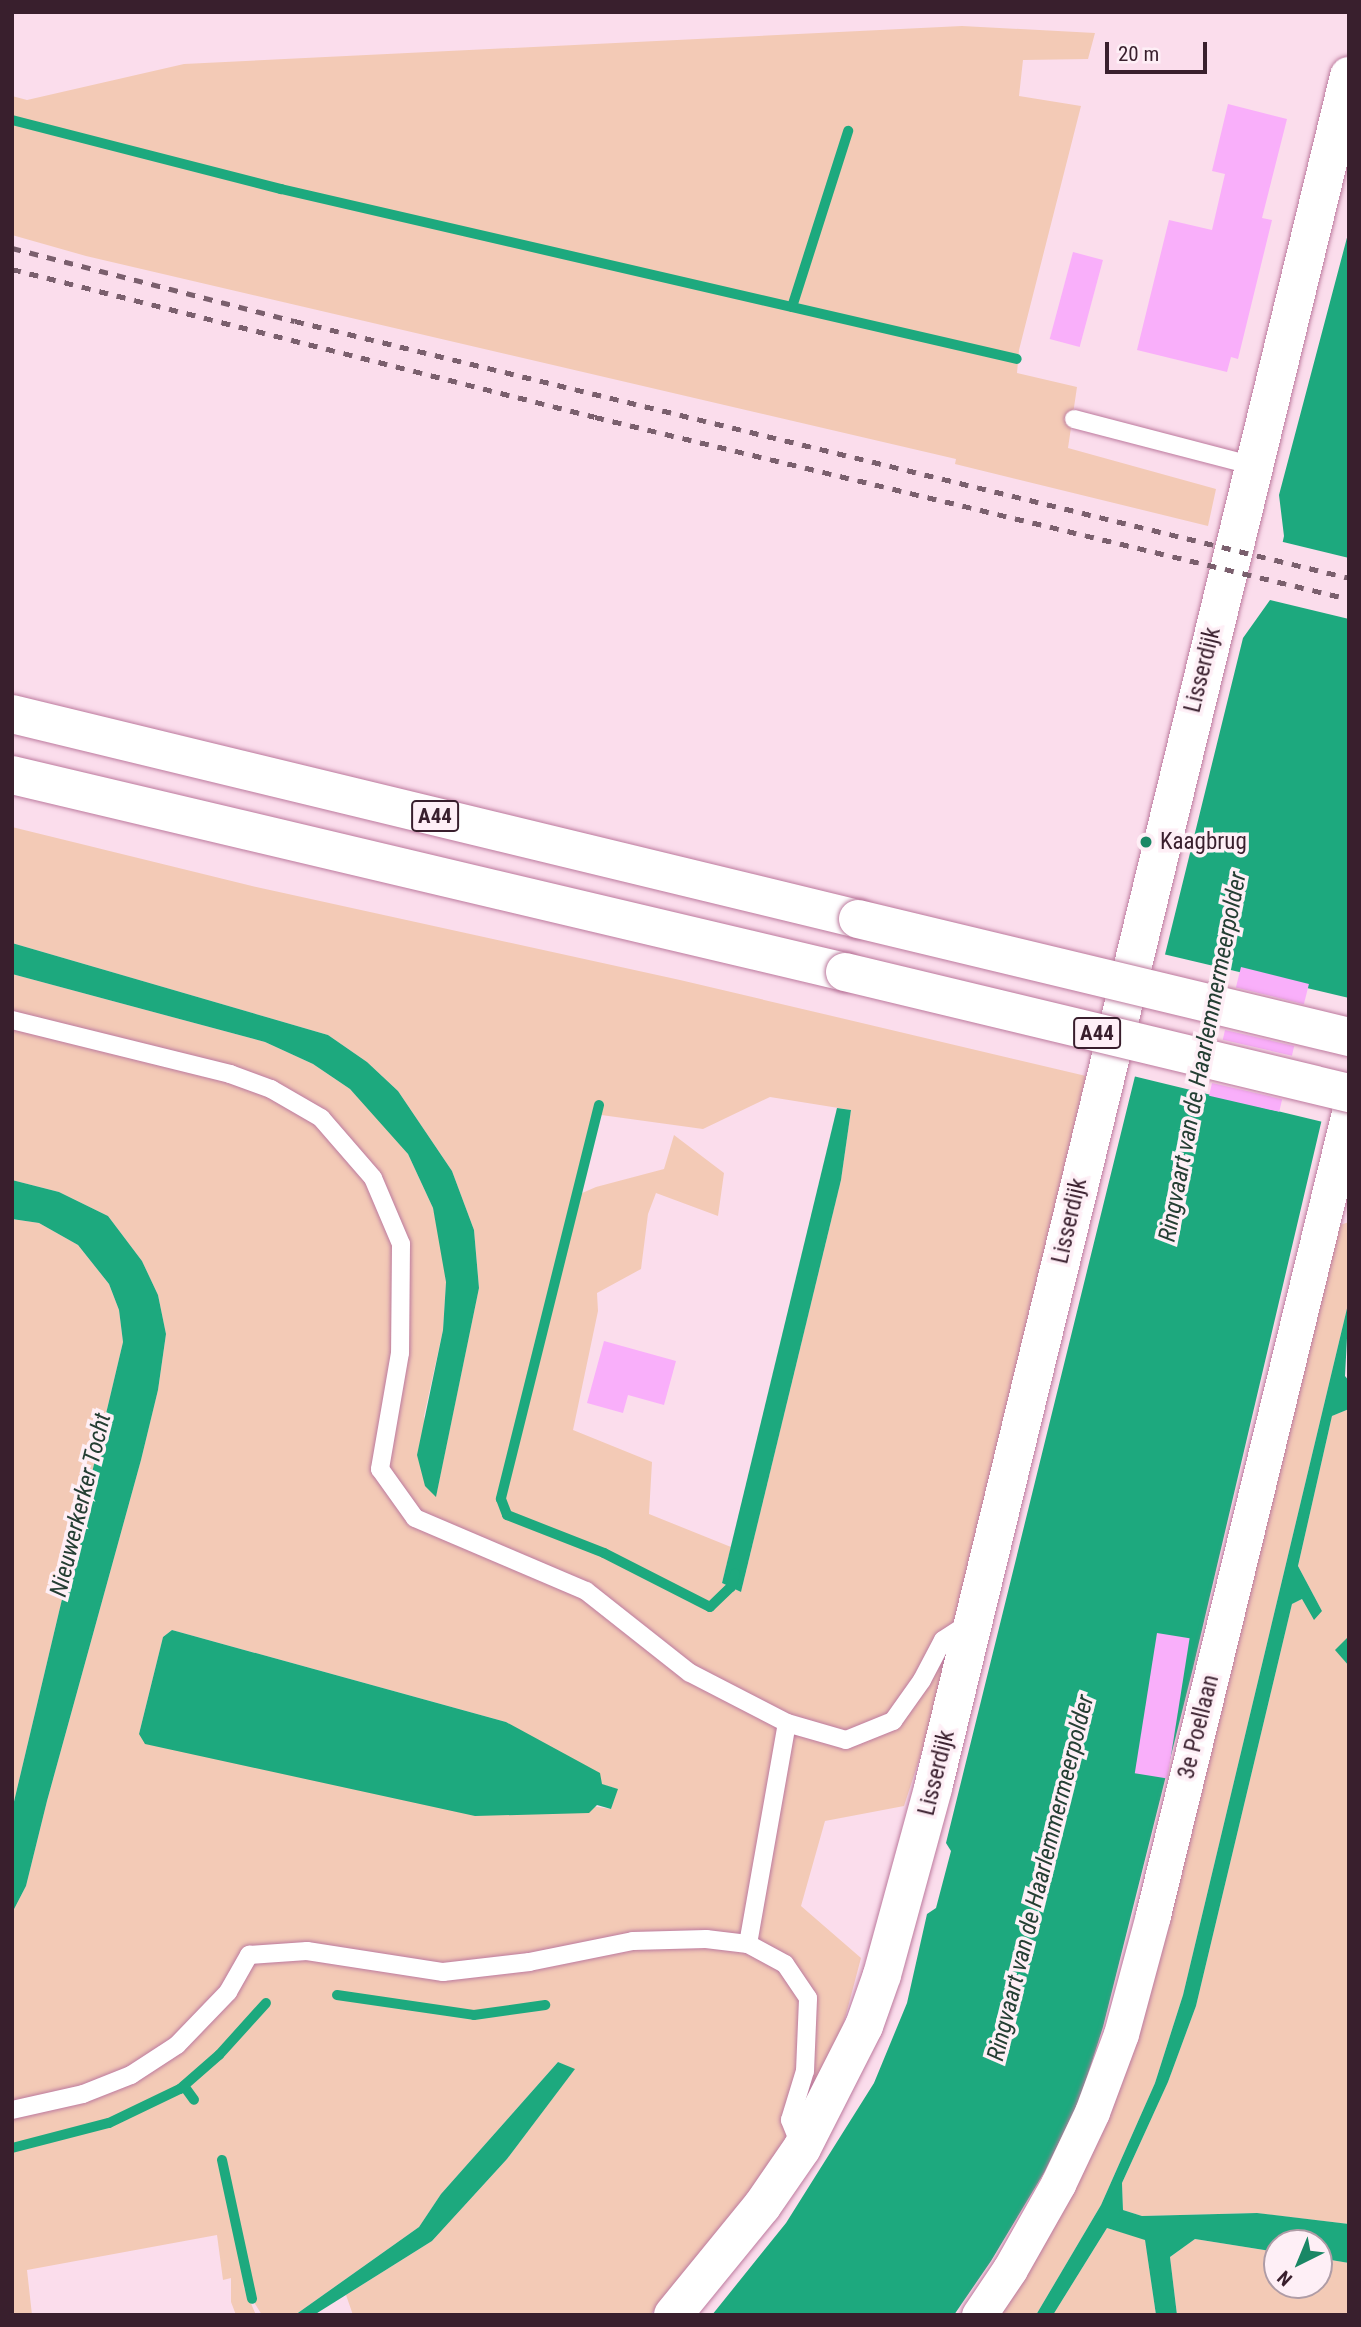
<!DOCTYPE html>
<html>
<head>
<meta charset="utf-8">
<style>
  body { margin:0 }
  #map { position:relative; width:1361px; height:2327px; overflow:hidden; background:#fbddec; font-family:"Roboto Condensed",sans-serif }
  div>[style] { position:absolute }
  .green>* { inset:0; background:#f3cab6 }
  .water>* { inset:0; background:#1da97e }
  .pier>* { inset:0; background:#fbddec }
  .stream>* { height:10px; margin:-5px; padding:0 5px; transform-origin:5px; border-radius:5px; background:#1da97e }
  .building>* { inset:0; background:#f9affa; transform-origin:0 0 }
  .roads { filter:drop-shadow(0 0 2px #bc7a9e) drop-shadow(0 0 2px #bc7a9e) }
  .service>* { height:18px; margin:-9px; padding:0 9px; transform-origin:9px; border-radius:9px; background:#fff }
  .minor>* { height:35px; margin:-17.5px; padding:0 17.5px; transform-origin:17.5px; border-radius:17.5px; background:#fff }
  .tertiary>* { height:38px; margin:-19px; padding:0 19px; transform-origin:19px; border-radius:19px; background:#fff }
  .motorway>* { height:38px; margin:-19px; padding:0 19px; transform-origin:19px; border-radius:19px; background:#fff }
  .rail>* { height:5px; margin-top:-2.5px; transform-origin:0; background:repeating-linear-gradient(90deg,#7a5f6d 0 9px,transparent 0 18px) }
  .bridges { filter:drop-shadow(0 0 2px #bc7a9e) drop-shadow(0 0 2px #bc7a9e) }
  .motorway-bridge>* { height:38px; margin:-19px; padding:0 19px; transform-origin:19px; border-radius:19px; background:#fff }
  .dots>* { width:19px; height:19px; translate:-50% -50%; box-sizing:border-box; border:4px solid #feeff6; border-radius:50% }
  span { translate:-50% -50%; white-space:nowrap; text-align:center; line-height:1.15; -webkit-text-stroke:7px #feeff6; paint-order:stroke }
  .shield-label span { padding:2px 5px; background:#feeff6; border:2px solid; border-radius:5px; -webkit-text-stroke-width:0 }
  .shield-label { font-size:21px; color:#391f2d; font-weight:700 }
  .street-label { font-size:23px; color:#391f2d }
  .poi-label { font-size:23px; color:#391f2d }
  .left { translate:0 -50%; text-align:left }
  .water-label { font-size:24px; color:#243e33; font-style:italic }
  .frame { position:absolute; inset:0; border:14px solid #391f2d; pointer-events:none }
  .north { position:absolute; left:1263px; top:2229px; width:70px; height:70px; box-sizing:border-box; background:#feeff6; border:2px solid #af9ca6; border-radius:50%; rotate:223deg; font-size:19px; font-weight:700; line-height:28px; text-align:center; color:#391f2d }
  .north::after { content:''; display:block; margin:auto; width:24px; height:32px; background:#1a8765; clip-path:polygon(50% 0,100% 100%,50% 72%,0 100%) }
  .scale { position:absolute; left:1105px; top:42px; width:102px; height:32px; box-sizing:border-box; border:4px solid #391f2d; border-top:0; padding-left:9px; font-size:21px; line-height:24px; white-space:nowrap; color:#391f2d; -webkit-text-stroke:5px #feeff6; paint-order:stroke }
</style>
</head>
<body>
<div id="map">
  <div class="green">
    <div style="clip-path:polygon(962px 26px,1095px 33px,1088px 59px,1023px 60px,1019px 96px,1081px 106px,1019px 350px,1017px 373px,1077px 387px,1068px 448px,1216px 489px,1208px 526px,955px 464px,956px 459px,86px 256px,12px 235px,12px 96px,27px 100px,184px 64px)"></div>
    <div style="clip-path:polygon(evenodd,12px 827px,252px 886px,680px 980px,1086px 1076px,937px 1705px,904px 1806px,825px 1821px,801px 1906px,861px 1958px,840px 2037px,763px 2182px,650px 2315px,353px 2315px,346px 2295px,432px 2241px,507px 2159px,574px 2070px,558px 2062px,441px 2194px,419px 2227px,295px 2315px,262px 2315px,243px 2285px,256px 2315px,236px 2315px,231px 2302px,231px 2278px,223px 2280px,217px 2235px,27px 2270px,32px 2315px,12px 2315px,12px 1913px,26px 1886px,47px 1801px,141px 1460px,158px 1390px,166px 1334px,158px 1295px,142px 1261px,108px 1216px,59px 1192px,12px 1180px,12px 974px,265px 1042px,313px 1064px,350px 1089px,377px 1116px,408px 1154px,433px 1208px,443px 1255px,446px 1282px,443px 1330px,424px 1416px,436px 1496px,479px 1288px,474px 1230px,452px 1171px,398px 1091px,367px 1062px,328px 1035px,12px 943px,12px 827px,770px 1097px,851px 1110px,841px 1180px,741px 1592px,722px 1583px,731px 1547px,649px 1514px,652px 1462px,573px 1430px,598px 1311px,597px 1293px,641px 1269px,648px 1214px,656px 1193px,718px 1216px,724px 1173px,674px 1135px,664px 1169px,596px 1187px,573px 1197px,594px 1114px,703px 1129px,770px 1097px,12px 827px,172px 1630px,506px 1722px,601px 1784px,617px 1789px,611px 1809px,139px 1734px,163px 1637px,172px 1630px)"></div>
    <div style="clip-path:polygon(12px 1219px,39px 1223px,78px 1245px,109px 1284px,119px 1310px,123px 1342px,12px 1810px)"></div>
    <div style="clip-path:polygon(1349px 1222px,1349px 1300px,1183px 1995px,1155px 2083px,1101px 2205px,1036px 2315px,990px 2315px,1085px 2153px,1333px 1233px,1340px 1225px)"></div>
    <div style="clip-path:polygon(1349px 1409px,1349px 1641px,1347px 1639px,1336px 1650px,1349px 1666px,1349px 2224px,1256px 2213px,1142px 2216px,1123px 2210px,1122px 2183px,1168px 2082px,1196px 2006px,1292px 1604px,1302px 1599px,1322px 1611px,1298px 1566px,1332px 1416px)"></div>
    <div style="clip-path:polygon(1107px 2228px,1145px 2239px,1156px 2315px,1053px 2315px)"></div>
    <div style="clip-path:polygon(1195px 2239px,1277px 2252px,1277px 2285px,1319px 2285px,1319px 2258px,1349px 2263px,1349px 2315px,1177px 2315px,1170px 2257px)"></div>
  </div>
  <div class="water">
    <div style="clip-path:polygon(1349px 230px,1349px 1004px,1193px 1668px,1103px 2027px,1079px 2102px,1045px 2171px,991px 2261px,954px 2315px,712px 2315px,786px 2223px,874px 2083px,907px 2003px,927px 1914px,936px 1908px,951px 1851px,946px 1843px,1243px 638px,1270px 600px,1284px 536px,1279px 495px)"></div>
    <div style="clip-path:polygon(12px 943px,328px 1035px,367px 1062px,398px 1091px,452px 1171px,474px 1230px,479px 1288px,436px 1497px,425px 1486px,417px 1455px,443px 1330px,446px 1282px,433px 1208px,408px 1154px,350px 1089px,313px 1064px,265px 1042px,12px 974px)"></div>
    <div style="clip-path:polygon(837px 1108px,851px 1110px,841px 1180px,741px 1592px,722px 1583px)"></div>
    <div style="clip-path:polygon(12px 1180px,59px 1192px,108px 1216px,142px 1261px,158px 1295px,166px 1334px,158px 1390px,141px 1460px,47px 1801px,26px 1886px,12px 1913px,12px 1810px,123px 1342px,119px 1310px,109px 1284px,78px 1245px,39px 1223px,12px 1219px)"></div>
    <div style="clip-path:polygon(1349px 1300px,1345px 1376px,1349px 1381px,1349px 1409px,1332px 1416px,1298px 1566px,1322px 1611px,1314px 1620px,1302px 1599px,1292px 1604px,1196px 2006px,1168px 2082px,1122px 2183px,1123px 2210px,1142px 2216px,1257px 2213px,1349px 2224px,1349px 2263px,1319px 2258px,1319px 2243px,1277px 2243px,1277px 2252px,1195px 2239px,1170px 2257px,1177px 2315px,1156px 2315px,1145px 2240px,1107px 2228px,1053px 2315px,1036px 2315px,1101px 2205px,1155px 2083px,1183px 1995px)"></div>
    <div style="clip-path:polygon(172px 1630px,506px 1722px,600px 1773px,602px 1784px,618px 1789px,611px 1809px,597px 1805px,589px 1813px,475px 1816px,145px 1744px,139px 1734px,163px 1637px)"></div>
    <div style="clip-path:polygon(1347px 1638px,1349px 1641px,1349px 1666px,1335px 1650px)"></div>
    <div style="clip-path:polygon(558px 2062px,575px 2069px,507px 2159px,432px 2241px,314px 2315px,295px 2315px,419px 2227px,441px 2194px)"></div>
  </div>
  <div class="pier">
    <div style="clip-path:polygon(1279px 541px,1349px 558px,1349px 619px,1266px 599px)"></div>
    <div style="clip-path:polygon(1163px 954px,1349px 998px,1349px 1018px,1323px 1122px,1133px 1076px)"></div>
  </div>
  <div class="stream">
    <div style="left:12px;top:120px;width:278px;rotate:14.4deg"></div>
    <div style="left:281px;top:189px;width:755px;rotate:13.01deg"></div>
    <div style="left:792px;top:307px;width:185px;rotate:-72.3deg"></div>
    <div style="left:599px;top:1105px;width:406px;rotate:104deg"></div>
    <div style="left:501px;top:1499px;width:17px;rotate:69deg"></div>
    <div style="left:507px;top:1515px;width:104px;rotate:21.4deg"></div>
    <div style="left:604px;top:1553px;width:119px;rotate:27deg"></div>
    <div style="left:710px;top:1607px;width:29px;rotate:-44deg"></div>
    <div style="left:731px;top:1587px;width:14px;rotate:-73deg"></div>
    <div style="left:337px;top:1995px;width:138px;rotate:8.3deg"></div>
    <div style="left:474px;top:2015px;width:72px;rotate:-8deg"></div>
    <div style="left:184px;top:2086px;width:17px;rotate:54deg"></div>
    <div style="left:12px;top:2148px;width:100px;rotate:-14.5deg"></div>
    <div style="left:109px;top:2123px;width:79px;rotate:-25.6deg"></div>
    <div style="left:180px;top:2089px;width:52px;rotate:-41.1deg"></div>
    <div style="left:219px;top:2055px;width:70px;rotate:-47.9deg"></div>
    <div style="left:222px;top:2160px;width:142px;rotate:77.8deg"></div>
  </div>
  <div class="building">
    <div style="clip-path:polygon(1228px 104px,1287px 119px,1262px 218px,1272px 220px,1238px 359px,1231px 357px,1227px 372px,1137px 350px,1169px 220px,1212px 230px,1225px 174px,1212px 171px)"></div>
    <div style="left:1073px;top:252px;width:31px;height:90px;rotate:15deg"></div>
    <div style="left:1241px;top:967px;width:70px;height:21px;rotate:14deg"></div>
    <div style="left:1225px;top:1030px;width:71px;height:10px;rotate:13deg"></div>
    <div style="left:1212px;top:1083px;width:72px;height:13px;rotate:13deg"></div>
    <div style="clip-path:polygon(604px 1341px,676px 1361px,664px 1405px,628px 1395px,623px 1413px,587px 1403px)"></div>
    <div style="left:1157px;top:1633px;width:33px;height:142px;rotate:9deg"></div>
  </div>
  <div class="roads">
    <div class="service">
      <div style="left:1074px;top:419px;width:186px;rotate:14.6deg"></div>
      <div style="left:12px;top:1020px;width:225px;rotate:13.9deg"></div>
      <div style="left:230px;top:1074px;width:44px;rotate:20.1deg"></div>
      <div style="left:271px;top:1089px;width:58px;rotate:30.1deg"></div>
      <div style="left:321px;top:1118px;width:79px;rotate:49.1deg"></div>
      <div style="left:373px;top:1178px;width:72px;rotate:67deg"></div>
      <div style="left:401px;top:1244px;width:109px;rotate:90.5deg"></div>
      <div style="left:400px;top:1353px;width:118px;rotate:99.8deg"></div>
      <div style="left:380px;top:1469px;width:60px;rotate:54.5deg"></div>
      <div style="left:415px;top:1518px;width:186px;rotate:23.1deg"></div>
      <div style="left:586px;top:1591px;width:132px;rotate:38.3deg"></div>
      <div style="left:690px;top:1673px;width:109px;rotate:27.3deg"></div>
      <div style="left:12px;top:2110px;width:73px;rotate:-12.7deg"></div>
      <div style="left:83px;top:2094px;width:52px;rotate:-21.6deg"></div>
      <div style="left:131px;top:2075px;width:55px;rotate:-33.1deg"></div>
      <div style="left:177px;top:2045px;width:74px;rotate:-46.1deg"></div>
      <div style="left:228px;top:1992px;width:43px;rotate:-60.4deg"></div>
      <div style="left:249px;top:1955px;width:58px;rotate:-3.9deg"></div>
      <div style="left:307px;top:1951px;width:138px;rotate:8.8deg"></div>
      <div style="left:443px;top:1972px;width:87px;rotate:-6.6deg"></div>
      <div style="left:529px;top:1962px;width:106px;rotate:-11.4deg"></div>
      <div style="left:633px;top:1941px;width:73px;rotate:-1.6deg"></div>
      <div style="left:706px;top:1939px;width:42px;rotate:6.8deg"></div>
      <div style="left:800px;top:2145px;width:27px;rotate:-112deg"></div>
      <div style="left:790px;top:2120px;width:51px;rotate:-73deg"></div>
      <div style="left:805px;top:2071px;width:73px;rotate:-87.6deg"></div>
      <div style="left:808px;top:1998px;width:41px;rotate:-124.1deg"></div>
      <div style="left:785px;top:1964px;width:42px;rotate:-151.6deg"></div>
      <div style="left:748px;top:1944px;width:224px;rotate:-80deg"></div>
      <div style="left:787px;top:1723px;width:61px;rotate:16.1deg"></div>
      <div style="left:846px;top:1740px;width:51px;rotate:-22deg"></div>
      <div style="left:893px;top:1721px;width:50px;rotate:-54.7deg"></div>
      <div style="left:922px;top:1680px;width:45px;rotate:-62.3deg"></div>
      <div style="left:943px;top:1640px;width:33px;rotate:-33deg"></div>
    </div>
    <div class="minor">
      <div style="left:979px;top:2315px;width:55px;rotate:-56deg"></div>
      <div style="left:1010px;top:2269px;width:98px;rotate:-60.5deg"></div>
      <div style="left:1058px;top:2184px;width:80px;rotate:-64.7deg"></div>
      <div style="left:1092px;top:2112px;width:83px;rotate:-69.6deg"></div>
      <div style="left:1121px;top:2034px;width:123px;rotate:-74.9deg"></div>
      <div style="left:1153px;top:1915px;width:827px;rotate:-76.28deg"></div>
    </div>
    <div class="tertiary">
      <div style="left:673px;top:2315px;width:141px;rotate:-50.8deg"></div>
      <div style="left:762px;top:2206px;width:70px;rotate:-55.4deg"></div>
      <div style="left:802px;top:2148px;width:137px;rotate:-63.1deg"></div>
      <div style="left:864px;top:2026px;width:54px;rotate:-70.6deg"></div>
      <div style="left:882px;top:1975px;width:194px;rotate:-74.7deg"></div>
      <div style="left:933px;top:1788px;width:1762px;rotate:-76.34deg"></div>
    </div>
    <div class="motorway">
      <div style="left:12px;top:714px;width:870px;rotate:13.62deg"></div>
      <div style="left:12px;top:775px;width:856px;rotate:13.31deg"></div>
    </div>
  </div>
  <div class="rail">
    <div style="left:12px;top:248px;width:292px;rotate:14.5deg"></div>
    <div style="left:295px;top:321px;width:1085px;rotate:13.7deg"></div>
    <div style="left:12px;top:269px;width:601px;rotate:14.24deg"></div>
    <div style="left:595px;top:417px;width:776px;rotate:13.57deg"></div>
  </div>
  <div class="bridges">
    <div class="motorway-bridge">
      <div style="left:858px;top:919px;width:505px;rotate:13.51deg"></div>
      <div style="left:845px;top:972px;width:518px;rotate:13.5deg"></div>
    </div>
  </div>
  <div class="dots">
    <div style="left:1146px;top:842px;background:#1a8765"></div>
  </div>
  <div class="shield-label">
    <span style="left:435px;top:816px">A44</span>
    <span style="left:1097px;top:1033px">A44</span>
  </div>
  <div class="street-label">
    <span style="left:1203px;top:670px;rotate:-76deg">Lisserdijk</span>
    <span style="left:1070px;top:1221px;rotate:-77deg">Lisserdijk</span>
    <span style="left:1199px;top:1727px;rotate:-76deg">3e Poellaan</span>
    <span style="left:937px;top:1773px;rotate:-76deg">Lisserdijk</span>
  </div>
  <div class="poi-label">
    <span class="left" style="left:1160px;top:842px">Kaagbrug</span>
  </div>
  <div class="water-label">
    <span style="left:1203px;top:1057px;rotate:-79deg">Ringvaart van de Haarlemmermeerpolder</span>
    <span style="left:81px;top:1505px;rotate:-76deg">Nieuwerkerker Tocht</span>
    <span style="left:1041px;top:1878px;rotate:-76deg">Ringvaart van de Haarlemmermeerpolder</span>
  </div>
  <div class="frame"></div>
  <div class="north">N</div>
  <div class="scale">20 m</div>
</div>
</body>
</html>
